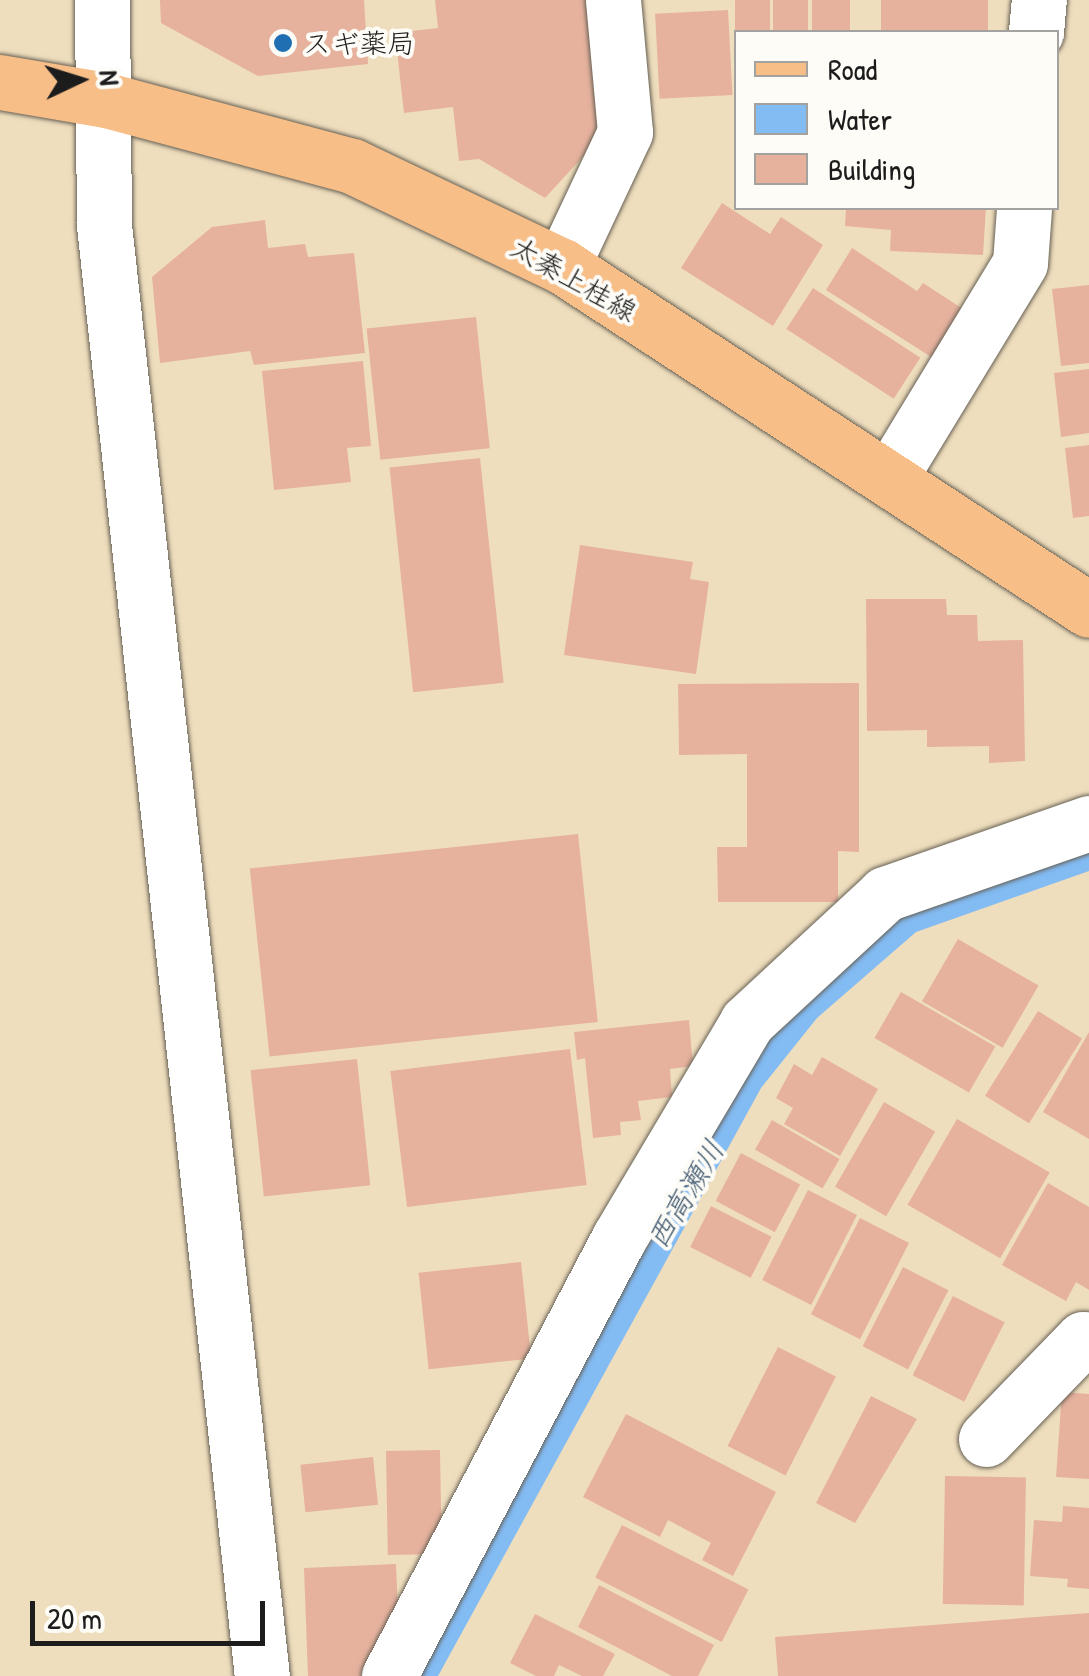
<!DOCTYPE html>
<html>
<head>
<meta charset="utf-8">
<style>
  body { margin:0 }
  #map { position:relative; width:1089px; height:1676px; overflow:hidden; background:#efdebd; font-family:"Patrick Hand","Klee One",sans-serif }
  div>[style] { position:absolute }
  .water>* { inset:0; background:#83bbf3 }
  .building>* { inset:0; background:#e6b29e; transform-origin:0 0 }
  .roads { filter:drop-shadow(0 0 2px #666054) drop-shadow(0 0 2px #666054) }
  .minor>* { height:55px; margin:-27.5px; padding:0 27.5px; transform-origin:27.5px; border-radius:27.5px; background:#fff }
  .major>* { height:55px; margin:-27.5px; padding:0 27.5px; transform-origin:27.5px; border-radius:27.5px; background:#f7be88 }
  .dots>* { width:28px; height:28px; translate:-50% -50%; box-sizing:border-box; border:5px solid #fdfcf7; border-radius:50% }
  span { translate:-50% -50%; white-space:nowrap; text-align:center; line-height:1.15; -webkit-text-stroke:8px #fdfcf7; paint-order:stroke }
  .poi-label { font-size:28px; color:#1c1c1c }
  .left { translate:0 -50%; text-align:left }
  .street-label { font-size:28px; color:#1c1c1c }
  .water-label { font-size:30px; color:#455c72; font-style:italic }
  .legend { position:absolute; left:734px; top:30px; width:325px; height:180px; box-sizing:border-box; background:#fdfcf7; border:2px solid #a3a29f; margin:0; padding:12px 18px; list-style:none; font-size:30px; color:#1c1c1c }
  .legend li { display:flex; align-items:center; gap:20px; height:50px }
  .legend b { width:50px; border:2px solid #a3a29f }
  .north { position:absolute; left:30px; top:30px; width:100px; height:100px; -webkit-text-stroke:8px #fdfcf7; paint-order:stroke; rotate:86deg; font-size:28px; font-weight:700; line-height:40px; text-align:center; color:#1c1c1c }
  .north::after { content:''; display:block; margin:auto; width:35px; height:45px; background:#1c1c1c; clip-path:polygon(50% 0,100% 100%,50% 72%,0 100%) }
  .scale { position:absolute; left:30px; top:1601px; width:235px; height:45px; box-sizing:border-box; border:5px solid #1c1c1c; border-top:0; padding-left:12px; font-size:30px; line-height:35px; white-space:nowrap; color:#1c1c1c; -webkit-text-stroke:8px #fdfcf7; paint-order:stroke }
</style>
</head>
<body>
<div id="map">
  <div class="water">
    <div style="clip-path:polygon(1089px 846px,1089px 871px,916px 932px,817px 1018px,761px 1088px,438px 1676px,409px 1676px,739px 1072px,799px 998px,908px 911px)"></div>
  </div>
  <div class="building">
    <div style="clip-path:polygon(160px 0,364px 0,368px 64px,258px 76px,161px 23px)"></div>
    <div style="clip-path:polygon(435px 0,587px 0,603px 135px,545px 198px,479px 159px,459px 161px,453px 107px,404px 113px,395px 33px,438px 28px)"></div>
    <div style="left:735px;top:0;width:35px;height:32px"></div>
    <div style="left:773px;top:0;width:35px;height:32px"></div>
    <div style="left:812px;top:0;width:38px;height:32px"></div>
    <div style="left:881px;top:0;width:107px;height:32px"></div>
    <div style="left:728px;top:10px;width:85px;height:73px;rotate:87deg"></div>
    <div style="clip-path:polygon(722px 203px,770px 234px,781px 217px,823px 245px,773px 326px,681px 268px)"></div>
    <div style="clip-path:polygon(846px 208px,986px 208px,983px 255px,890px 251px,891px 230px,845px 226px)"></div>
    <div style="clip-path:polygon(265px 220px,268px 248px,305px 244px,308px 257px,354px 253px,365px 353px,254px 365px,250px 351px,160px 363px,152px 277px,212px 227px)"></div>
    <div style="clip-path:polygon(852px 248px,917px 291px,923px 283px,969px 313px,939px 362px,826px 290px)"></div>
    <div style="clip-path:polygon(1089px 285px,1089px 363px,1061px 366px,1052px 289px)"></div>
    <div style="left:813px;top:288px;width:128px;height:49px;rotate:33deg"></div>
    <div style="left:476px;top:317px;width:132px;height:110px;rotate:84deg"></div>
    <div style="clip-path:polygon(363px 361px,371px 446px,347px 448px,351px 482px,274px 490px,262px 371px)"></div>
    <div style="clip-path:polygon(1089px 369px,1089px 433px,1061px 437px,1054px 373px)"></div>
    <div style="clip-path:polygon(1089px 445px,1089px 516px,1073px 518px,1065px 448px)"></div>
    <div style="left:480px;top:458px;width:226px;height:91px;rotate:84deg"></div>
    <div style="clip-path:polygon(580px 545px,693px 562px,690px 579px,709px 582px,696px 674px,564px 655px)"></div>
    <div style="clip-path:polygon(866px 599px,946px 599px,947px 615px,977px 615px,978px 641px,1023px 640px,1025px 761px,989px 763px,989px 746px,927px 747px,927px 730px,867px 731px)"></div>
    <div style="clip-path:polygon(859px 683px,859px 852px,838px 851px,838px 902px,718px 902px,717px 847px,747px 847px,747px 754px,679px 755px,678px 684px)"></div>
    <div style="left:578px;top:834px;width:189px;height:330px;rotate:84deg"></div>
    <div style="left:958px;top:939px;width:93px;height:72px;rotate:30deg"></div>
    <div style="left:901px;top:992px;width:109px;height:53px;rotate:30deg"></div>
    <div style="left:1038px;top:1011px;width:52px;height:100px;rotate:32deg"></div>
    <div style="clip-path:polygon(689px 1020px,693px 1066px,670px 1069px,672px 1097px,638px 1101px,641px 1120px,620px 1122px,621px 1135px,593px 1138px,585px 1058px,577px 1060px,574px 1032px)"></div>
    <div style="clip-path:polygon(1089px 1032px,1089px 1139px,1043px 1112px)"></div>
    <div style="left:570px;top:1049px;width:137px;height:181px;rotate:83deg"></div>
    <div style="clip-path:polygon(822px 1057px,878px 1089px,840px 1156px,784px 1124px,793px 1108px,776px 1098px,794px 1064px,812px 1075px)"></div>
    <div style="left:357px;top:1059px;width:127px;height:107px;rotate:84deg"></div>
    <div style="left:884px;top:1102px;width:59px;height:98px;rotate:30deg"></div>
    <div style="left:957px;top:1119px;width:107px;height:99px;rotate:30deg"></div>
    <div style="left:772px;top:1120px;width:78px;height:34px;rotate:30deg"></div>
    <div style="left:741px;top:1153px;width:67px;height:54px;rotate:28deg"></div>
    <div style="clip-path:polygon(1048px 1183px,1089px 1207px,1089px 1290px,1076px 1282px,1066px 1301px,1002px 1265px)"></div>
    <div style="left:808px;top:1190px;width:55px;height:101px;rotate:27deg"></div>
    <div style="left:711px;top:1206px;width:68px;height:46px;rotate:27deg"></div>
    <div style="left:860px;top:1218px;width:55px;height:108px;rotate:27deg"></div>
    <div style="left:521px;top:1262px;width:97px;height:103px;rotate:84deg"></div>
    <div style="left:903px;top:1267px;width:51px;height:89px;rotate:27deg"></div>
    <div style="left:953px;top:1296px;width:58px;height:89px;rotate:27deg"></div>
    <div style="left:778px;top:1347px;width:65px;height:111px;rotate:27deg"></div>
    <div style="clip-path:polygon(1062px 1392px,1089px 1394px,1089px 1479px,1056px 1477px)"></div>
    <div style="clip-path:polygon(871px 1396px,917px 1419px,855px 1523px,816px 1503px)"></div>
    <div style="clip-path:polygon(626px 1414px,776px 1492px,733px 1576px,702px 1560px,711px 1543px,668px 1520px,660px 1537px,583px 1497px)"></div>
    <div style="left:440px;top:1450px;width:104px;height:54px;rotate:89deg"></div>
    <div style="left:373px;top:1457px;width:48px;height:73px;rotate:84deg"></div>
    <div style="left:945px;top:1476px;width:81px;height:128px;rotate:1deg"></div>
    <div style="clip-path:polygon(1063px 1506px,1089px 1508px,1089px 1589px,1067px 1587px,1068px 1579px,1030px 1576px,1034px 1520px,1062px 1522px)"></div>
    <div style="left:622px;top:1525px;width:142px;height:59px;rotate:27deg"></div>
    <div style="clip-path:polygon(396px 1564px,398px 1612px,367px 1676px,308px 1676px,304px 1568px)"></div>
    <div style="clip-path:polygon(599px 1585px,714px 1645px,698px 1676px,672px 1676px,578px 1627px)"></div>
    <div style="clip-path:polygon(1089px 1613px,1089px 1676px,778px 1676px,775px 1637px)"></div>
    <div style="clip-path:polygon(535px 1614px,615px 1654px,603px 1676px,582px 1676px,559px 1665px,554px 1676px,536px 1676px,510px 1663px)"></div>
  </div>
  <div class="roads">
    <div class="minor">
      <div style="left:102px;top:0;width:225px;rotate:89.5deg"></div>
      <div style="left:104px;top:225px;width:1460px;rotate:83.79deg"></div>
      <div style="left:1036px;top:32px;width:32px;rotate:-85deg"></div>
      <div style="left:562px;top:266px;width:148px;rotate:-64.8deg"></div>
      <div style="left:625px;top:132px;width:133px;rotate:-95.2deg"></div>
      <div style="left:890px;top:477px;width:250px;rotate:-58.7deg"></div>
      <div style="left:1020px;top:263px;width:55px;rotate:-85.8deg"></div>
      <div style="left:986px;top:1439px;width:139px;rotate:-45.9deg"></div>
      <div style="left:1083px;top:1339px;width:6px;rotate:9deg"></div>
      <div style="left:389px;top:1676px;width:495px;rotate:-62.3deg"></div>
      <div style="left:619px;top:1238px;width:251px;rotate:-59.3deg"></div>
      <div style="left:747px;top:1022px;width:188px;rotate:-42.8deg"></div>
      <div style="left:885px;top:894px;width:216px;rotate:-19.2deg"></div>
    </div>
    <div class="major">
      <div style="left:0;top:82px;width:108px;rotate:9.6deg"></div>
      <div style="left:106px;top:100px;width:255px;rotate:15deg"></div>
      <div style="left:352px;top:166px;width:233px;rotate:25.5deg"></div>
      <div style="left:562px;top:266px;width:629px;rotate:33.13deg"></div>
    </div>
  </div>
  <div class="dots">
    <div style="left:283px;top:43px;background:#1f6fb2"></div>
  </div>
  <div class="poi-label">
    <span class="left" style="left:303px;top:43px">スギ薬局</span>
  </div>
  <div class="street-label">
    <span style="left:574px;top:279px;rotate:30deg">太秦上桂線</span>
  </div>
  <div class="water-label">
    <span style="left:685px;top:1194px;rotate:-59deg">西高瀬川</span>
  </div>
  <ul class="legend">
  <li><b style="height:12px;background:#f7be88"></b>Road</li>
  <li><b style="height:28px;background:#83bbf3"></b>Water</li>
  <li><b style="height:28px;background:#e6b29e"></b>Building</li>
  </ul>
  <div class="north">N</div>
  <div class="scale">20 m</div>
</div>
</body>
</html>
